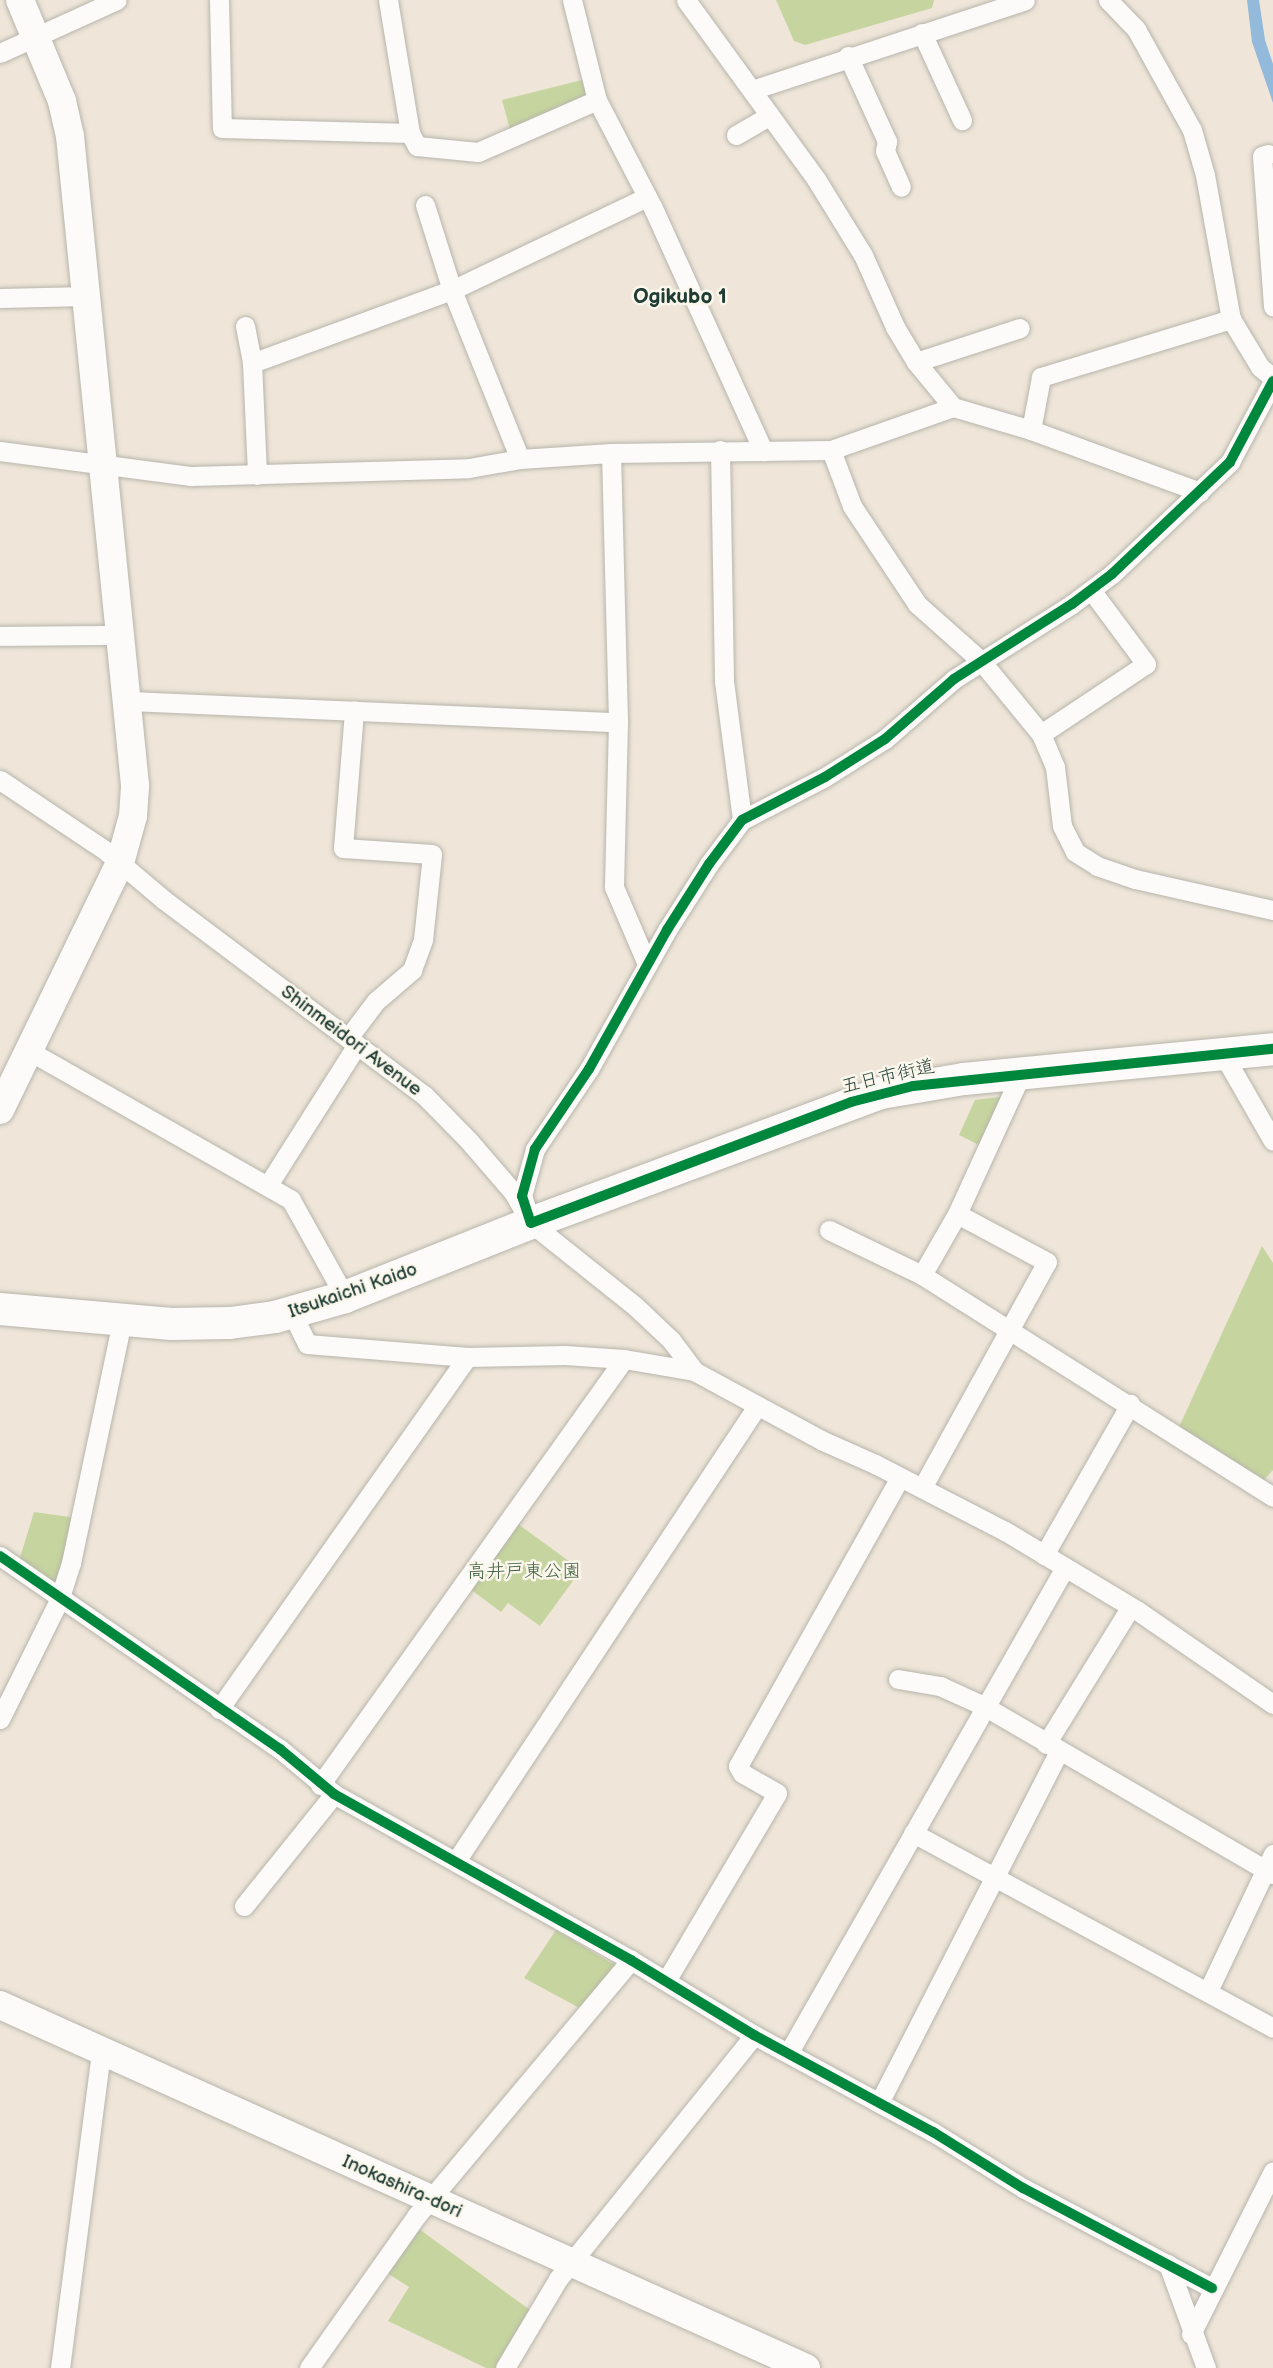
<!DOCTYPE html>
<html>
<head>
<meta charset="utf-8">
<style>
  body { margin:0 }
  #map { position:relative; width:1273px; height:2368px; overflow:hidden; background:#efe6d9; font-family:"Balsamiq Sans","Klee One",sans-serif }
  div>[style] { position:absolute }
  .green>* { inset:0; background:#c6d59f }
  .water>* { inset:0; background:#93b9db }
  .roads { filter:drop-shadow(0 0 2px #b7b5ac) drop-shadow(0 0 2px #b7b5ac) }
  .street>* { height:19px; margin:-9.5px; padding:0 9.5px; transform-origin:9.5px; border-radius:9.5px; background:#fdfbf9 }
  .secondary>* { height:28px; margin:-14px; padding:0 14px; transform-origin:14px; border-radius:14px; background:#fdfbf9 }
  .primary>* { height:32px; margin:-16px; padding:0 16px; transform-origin:16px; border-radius:16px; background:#fdfbf9 }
  .cycleway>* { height:10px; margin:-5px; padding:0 5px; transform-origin:5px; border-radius:5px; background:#00873e }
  span { translate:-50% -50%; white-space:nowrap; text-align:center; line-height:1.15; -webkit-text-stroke:5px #fbf7ec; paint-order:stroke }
  .street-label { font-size:19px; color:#1f3d34 }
  .park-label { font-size:19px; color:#406043 }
  .neighbourhood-label { font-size:21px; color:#1f3d34; font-weight:700 }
</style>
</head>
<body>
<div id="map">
  <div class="green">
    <div style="clip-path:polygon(776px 0,934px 0,932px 8px,805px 45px,794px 41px)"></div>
    <div style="clip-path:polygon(586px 79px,593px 98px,511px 133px,502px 100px)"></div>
    <div style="clip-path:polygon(1007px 1096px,983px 1147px,959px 1135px,975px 1100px)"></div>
    <div style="clip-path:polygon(1262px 1246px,1273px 1263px,1273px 1470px,1263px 1481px,1179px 1427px)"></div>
    <div style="clip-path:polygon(34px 1512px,77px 1518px,55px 1586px,19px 1561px)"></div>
    <div style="clip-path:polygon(514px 1521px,581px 1570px,540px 1626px,508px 1603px,501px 1612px,470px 1589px)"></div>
    <div style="clip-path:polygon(556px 1930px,616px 1966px,583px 2010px,524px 1978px)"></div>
    <div style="clip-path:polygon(419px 2229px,530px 2310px,497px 2368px,486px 2368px,388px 2321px,409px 2287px,387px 2273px)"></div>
  </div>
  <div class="water">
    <div style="clip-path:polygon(1247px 0,1259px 0,1265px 40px,1273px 64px,1273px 103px,1252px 42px)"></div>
  </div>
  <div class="roads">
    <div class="street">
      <div style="left:219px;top:0;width:128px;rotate:88.7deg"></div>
      <div style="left:222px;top:128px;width:188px;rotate:1.5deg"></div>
      <div style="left:388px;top:0;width:135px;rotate:80.6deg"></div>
      <div style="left:410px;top:133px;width:15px;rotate:62deg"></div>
      <div style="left:417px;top:146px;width:61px;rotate:5.6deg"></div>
      <div style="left:478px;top:152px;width:130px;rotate:-23.6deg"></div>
      <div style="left:572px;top:0;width:103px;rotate:76deg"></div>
      <div style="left:597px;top:100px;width:122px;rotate:62.6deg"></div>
      <div style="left:653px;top:208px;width:267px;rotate:65.6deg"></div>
      <div style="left:686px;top:0;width:221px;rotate:54deg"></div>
      <div style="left:816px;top:179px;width:89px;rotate:58.3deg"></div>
      <div style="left:863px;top:255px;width:79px;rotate:66deg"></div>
      <div style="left:895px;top:327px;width:41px;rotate:59deg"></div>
      <div style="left:916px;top:362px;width:58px;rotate:50.6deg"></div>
      <div style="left:953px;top:407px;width:81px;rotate:16.4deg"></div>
      <div style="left:1031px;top:430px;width:180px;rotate:20.1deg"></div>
      <div style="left:1108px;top:0;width:40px;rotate:46deg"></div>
      <div style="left:1136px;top:29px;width:115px;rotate:61deg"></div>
      <div style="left:1192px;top:130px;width:47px;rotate:73.9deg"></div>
      <div style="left:1205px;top:175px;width:146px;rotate:79.8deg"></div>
      <div style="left:1231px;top:319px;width:56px;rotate:58.9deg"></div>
      <div style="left:1260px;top:367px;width:17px;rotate:40deg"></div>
      <div style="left:922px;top:33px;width:96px;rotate:65.3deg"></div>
      <div style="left:0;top:53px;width:128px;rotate:-24.4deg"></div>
      <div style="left:848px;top:56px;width:94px;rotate:65.4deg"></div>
      <div style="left:887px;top:141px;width:10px;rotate:101deg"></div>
      <div style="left:885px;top:151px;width:39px;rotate:66deg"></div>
      <div style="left:752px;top:90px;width:287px;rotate:-18.2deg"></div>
      <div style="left:736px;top:135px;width:39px;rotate:-30deg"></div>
      <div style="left:1268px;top:154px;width:6px;rotate:162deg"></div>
      <div style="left:1262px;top:156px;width:151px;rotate:85.8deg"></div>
      <div style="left:425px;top:205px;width:89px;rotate:72.4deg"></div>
      <div style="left:452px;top:290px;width:182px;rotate:68.1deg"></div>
      <div style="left:0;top:298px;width:87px;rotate:-1.3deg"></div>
      <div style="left:245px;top:326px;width:38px;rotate:79deg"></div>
      <div style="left:252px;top:363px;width:112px;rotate:87.4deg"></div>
      <div style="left:916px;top:362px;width:109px;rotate:-18.1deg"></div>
      <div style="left:252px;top:363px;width:213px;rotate:-20.1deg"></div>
      <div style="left:452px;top:290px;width:216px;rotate:-25.5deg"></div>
      <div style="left:1031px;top:430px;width:54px;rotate:-79.3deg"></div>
      <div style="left:1041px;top:377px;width:199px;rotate:-17deg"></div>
      <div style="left:720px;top:450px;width:231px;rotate:89deg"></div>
      <div style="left:724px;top:681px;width:140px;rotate:82.6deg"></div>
      <div style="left:831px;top:450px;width:60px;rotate:69.4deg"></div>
      <div style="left:852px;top:506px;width:118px;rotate:56.4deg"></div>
      <div style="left:917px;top:604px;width:86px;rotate:41.7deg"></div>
      <div style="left:981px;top:661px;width:94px;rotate:50.6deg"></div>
      <div style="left:1041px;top:734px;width:36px;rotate:67deg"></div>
      <div style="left:1055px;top:767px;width:59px;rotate:83.2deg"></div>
      <div style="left:1062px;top:826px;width:29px;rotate:63deg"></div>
      <div style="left:1075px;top:852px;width:26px;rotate:32deg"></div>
      <div style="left:1097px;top:866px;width:40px;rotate:18.9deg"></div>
      <div style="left:1135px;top:879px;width:141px;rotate:12.7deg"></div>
      <div style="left:0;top:451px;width:193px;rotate:7.5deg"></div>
      <div style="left:191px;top:476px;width:278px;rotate:-1.6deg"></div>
      <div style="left:469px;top:468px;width:52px;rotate:-10deg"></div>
      <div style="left:520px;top:459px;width:91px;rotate:-3.8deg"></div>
      <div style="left:611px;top:453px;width:220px;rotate:-0.8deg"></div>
      <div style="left:831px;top:450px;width:129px;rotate:-19.4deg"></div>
      <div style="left:611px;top:453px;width:269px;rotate:88.5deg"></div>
      <div style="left:618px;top:722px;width:165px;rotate:91.4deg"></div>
      <div style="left:614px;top:887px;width:84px;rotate:66.8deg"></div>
      <div style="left:0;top:636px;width:121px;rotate:-0.5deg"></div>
      <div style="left:128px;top:701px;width:490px;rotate:2.5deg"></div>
      <div style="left:1041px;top:734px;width:126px;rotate:-33.7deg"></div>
      <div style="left:1146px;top:664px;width:92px;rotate:-126.6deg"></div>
      <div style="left:0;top:780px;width:128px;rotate:33.8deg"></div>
      <div style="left:106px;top:851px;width:76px;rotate:40.2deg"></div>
      <div style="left:164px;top:900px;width:325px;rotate:36.9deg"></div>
      <div style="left:424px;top:1095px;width:64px;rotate:45.6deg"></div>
      <div style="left:469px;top:1141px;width:67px;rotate:49.2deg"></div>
      <div style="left:513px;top:1192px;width:36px;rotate:60deg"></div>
      <div style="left:531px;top:1223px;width:133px;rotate:38.6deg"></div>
      <div style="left:635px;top:1306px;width:50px;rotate:43.4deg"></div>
      <div style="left:671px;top:1340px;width:39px;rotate:53deg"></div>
      <div style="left:348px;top:1038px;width:46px;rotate:-52.9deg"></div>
      <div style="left:376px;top:1001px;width:48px;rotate:-40.7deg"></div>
      <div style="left:412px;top:970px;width:32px;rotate:-70deg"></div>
      <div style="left:423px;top:940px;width:86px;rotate:-84deg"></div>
      <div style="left:432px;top:854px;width:89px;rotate:-176.1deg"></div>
      <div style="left:343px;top:848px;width:138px;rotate:-85.4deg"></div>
      <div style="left:31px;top:1052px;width:299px;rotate:29.6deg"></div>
      <div style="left:291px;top:1200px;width:111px;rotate:60.9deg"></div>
      <div style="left:1223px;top:1054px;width:100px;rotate:60.1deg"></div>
      <div style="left:268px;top:1185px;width:166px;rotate:-57.6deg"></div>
      <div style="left:531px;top:1223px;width:28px;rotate:-108deg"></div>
      <div style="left:522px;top:1196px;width:49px;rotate:-74.5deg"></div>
      <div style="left:535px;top:1149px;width:97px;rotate:-56deg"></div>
      <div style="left:589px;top:1069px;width:159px;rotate:-60.7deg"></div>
      <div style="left:667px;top:930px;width:78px;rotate:-57.5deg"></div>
      <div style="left:709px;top:864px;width:55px;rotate:-53.1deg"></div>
      <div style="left:742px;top:820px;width:93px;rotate:-27.4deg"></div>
      <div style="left:825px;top:777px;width:71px;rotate:-32.3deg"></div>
      <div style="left:885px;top:739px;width:91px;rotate:-41deg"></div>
      <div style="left:954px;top:679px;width:140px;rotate:-32.4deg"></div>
      <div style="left:1072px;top:604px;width:50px;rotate:-36.9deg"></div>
      <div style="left:1112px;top:574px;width:163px;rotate:-43.5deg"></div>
      <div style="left:1230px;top:462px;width:92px;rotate:-62deg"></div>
      <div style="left:829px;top:1230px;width:103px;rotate:25.8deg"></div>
      <div style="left:922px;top:1275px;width:415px;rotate:32.3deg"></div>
      <div style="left:922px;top:1275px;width:70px;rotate:-60.2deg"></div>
      <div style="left:957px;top:1214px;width:154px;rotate:-65.4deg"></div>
      <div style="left:292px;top:1313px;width:34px;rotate:64deg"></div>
      <div style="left:307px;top:1344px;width:161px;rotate:4.6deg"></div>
      <div style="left:467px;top:1357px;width:98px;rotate:-1.2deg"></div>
      <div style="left:565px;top:1355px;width:59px;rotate:3.9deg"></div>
      <div style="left:624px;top:1359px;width:71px;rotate:9.7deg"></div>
      <div style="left:694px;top:1371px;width:145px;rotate:28.5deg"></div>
      <div style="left:821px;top:1440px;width:59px;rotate:24deg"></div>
      <div style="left:875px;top:1464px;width:146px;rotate:27.3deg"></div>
      <div style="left:1005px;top:1531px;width:155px;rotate:31deg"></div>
      <div style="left:1138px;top:1611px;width:164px;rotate:34.6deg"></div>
      <div style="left:922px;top:1488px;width:258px;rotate:-61.1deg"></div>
      <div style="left:1047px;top:1262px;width:102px;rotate:-151.9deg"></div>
      <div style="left:1044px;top:1555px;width:174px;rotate:-60.3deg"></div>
      <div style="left:0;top:1556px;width:340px;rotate:34.6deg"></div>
      <div style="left:280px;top:1749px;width:70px;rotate:39.8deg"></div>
      <div style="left:334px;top:1794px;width:340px;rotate:29.2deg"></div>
      <div style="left:631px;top:1960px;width:144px;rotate:31.4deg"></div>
      <div style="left:754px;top:2035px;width:204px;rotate:28.5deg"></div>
      <div style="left:933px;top:2132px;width:106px;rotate:31.9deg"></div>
      <div style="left:1023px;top:2188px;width:214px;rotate:27.9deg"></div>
      <div style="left:898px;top:1679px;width:43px;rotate:9.5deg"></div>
      <div style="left:940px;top:1686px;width:48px;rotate:24.4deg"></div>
      <div style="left:984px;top:1706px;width:334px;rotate:30.2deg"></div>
      <div style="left:219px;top:1709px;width:431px;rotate:-54.8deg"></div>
      <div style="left:0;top:1719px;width:133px;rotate:-63.6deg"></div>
      <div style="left:59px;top:1600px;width:39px;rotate:-72deg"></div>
      <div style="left:71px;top:1563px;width:246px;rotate:-78.1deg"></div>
      <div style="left:1046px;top:1744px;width:160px;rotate:-58.3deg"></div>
      <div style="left:320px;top:1785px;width:523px;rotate:-54.49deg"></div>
      <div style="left:913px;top:1833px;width:409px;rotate:28.4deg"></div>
      <div style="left:456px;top:1861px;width:546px;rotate:-56.51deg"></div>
      <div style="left:244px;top:1906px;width:144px;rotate:-51.2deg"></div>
      <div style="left:666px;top:1981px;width:218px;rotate:-59.4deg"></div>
      <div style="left:777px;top:1793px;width:40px;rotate:-150.3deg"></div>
      <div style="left:742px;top:1773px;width:8px;rotate:-120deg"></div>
      <div style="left:738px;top:1766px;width:331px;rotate:-60.7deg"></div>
      <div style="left:1208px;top:1991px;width:152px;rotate:-64.6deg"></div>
      <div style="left:789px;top:2052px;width:556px;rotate:-60.34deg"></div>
      <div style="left:879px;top:2103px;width:394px;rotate:-62.9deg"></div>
      <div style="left:1168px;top:2264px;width:111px;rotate:69.9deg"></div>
      <div style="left:1191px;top:2334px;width:182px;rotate:-63.3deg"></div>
      <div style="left:60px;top:2368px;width:320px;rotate:-82.6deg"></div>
      <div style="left:309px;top:2368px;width:187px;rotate:-54.8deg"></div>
      <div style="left:417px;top:2215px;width:333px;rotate:-50deg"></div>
      <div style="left:505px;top:2368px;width:104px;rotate:-59.2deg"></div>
      <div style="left:558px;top:2279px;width:313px;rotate:-51.2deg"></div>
    </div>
    <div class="secondary">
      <div style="left:0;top:1110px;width:275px;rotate:-64.1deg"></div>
      <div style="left:120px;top:863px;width:49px;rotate:-74.5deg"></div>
      <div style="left:133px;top:816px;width:31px;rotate:-86deg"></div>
      <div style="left:135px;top:785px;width:652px;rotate:-95.72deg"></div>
      <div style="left:70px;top:136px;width:36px;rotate:-103deg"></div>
      <div style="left:62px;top:101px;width:109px;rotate:-112.6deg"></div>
      <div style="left:0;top:2005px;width:884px;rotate:24.25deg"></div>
    </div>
    <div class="primary">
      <div style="left:0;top:1309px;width:172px;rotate:5deg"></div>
      <div style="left:171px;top:1324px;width:59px;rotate:-1deg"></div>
      <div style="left:230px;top:1323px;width:45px;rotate:-7.6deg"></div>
      <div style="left:275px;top:1317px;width:73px;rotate:-15.9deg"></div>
      <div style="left:345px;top:1297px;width:200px;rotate:-21.7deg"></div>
      <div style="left:531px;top:1223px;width:373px;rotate:-20.4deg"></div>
      <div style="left:881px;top:1093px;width:84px;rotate:-9.6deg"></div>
      <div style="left:964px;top:1079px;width:310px;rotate:-5.5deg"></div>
    </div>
  </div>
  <div class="cycleway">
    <div style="left:1273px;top:381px;width:92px;rotate:118deg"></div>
    <div style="left:1230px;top:462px;width:163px;rotate:136.5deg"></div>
    <div style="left:1112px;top:574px;width:50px;rotate:143.1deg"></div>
    <div style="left:1072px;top:604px;width:140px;rotate:147.6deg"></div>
    <div style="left:954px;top:679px;width:91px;rotate:139deg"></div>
    <div style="left:885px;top:739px;width:71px;rotate:147.7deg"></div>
    <div style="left:825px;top:777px;width:93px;rotate:152.6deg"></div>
    <div style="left:742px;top:820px;width:55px;rotate:126.9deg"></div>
    <div style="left:709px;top:864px;width:78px;rotate:122.5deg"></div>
    <div style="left:667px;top:930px;width:159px;rotate:119.3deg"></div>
    <div style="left:589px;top:1069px;width:97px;rotate:124deg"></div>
    <div style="left:535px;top:1149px;width:49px;rotate:105.5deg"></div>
    <div style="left:522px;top:1196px;width:28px;rotate:72deg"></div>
    <div style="left:531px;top:1223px;width:342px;rotate:-20.7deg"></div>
    <div style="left:851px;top:1102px;width:64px;rotate:-14.5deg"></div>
    <div style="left:913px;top:1086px;width:362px;rotate:-5.9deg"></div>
    <div style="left:0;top:1556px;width:340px;rotate:34.6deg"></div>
    <div style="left:280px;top:1749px;width:70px;rotate:39.8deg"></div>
    <div style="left:334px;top:1794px;width:340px;rotate:29.2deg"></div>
    <div style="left:631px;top:1960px;width:144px;rotate:31.4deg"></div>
    <div style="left:754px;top:2035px;width:204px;rotate:28.5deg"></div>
    <div style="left:933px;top:2132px;width:106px;rotate:31.9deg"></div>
    <div style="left:1023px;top:2188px;width:214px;rotate:27.9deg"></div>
  </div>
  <div class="street-label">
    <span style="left:351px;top:1041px;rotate:37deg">Shinmeidori Avenue</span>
    <span style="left:888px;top:1077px;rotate:-13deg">五日市街道</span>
    <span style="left:353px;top:1291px;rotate:-19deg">Itsukaichi Kaido</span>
    <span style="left:402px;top:2187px;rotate:24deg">Inokashira-dori</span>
  </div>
  <div class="park-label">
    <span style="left:524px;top:1572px">高井戸東公園</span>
  </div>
  <div class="neighbourhood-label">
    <span style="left:680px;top:297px">Ogikubo 1</span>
  </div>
</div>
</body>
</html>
